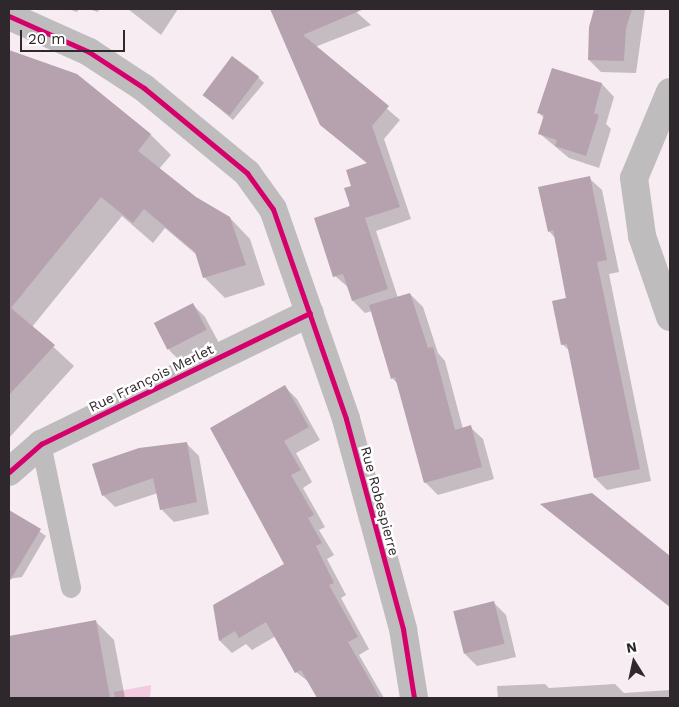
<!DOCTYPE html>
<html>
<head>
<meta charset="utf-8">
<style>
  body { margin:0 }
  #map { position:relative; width:679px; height:707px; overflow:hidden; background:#f6ecf1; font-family:"Work Sans",sans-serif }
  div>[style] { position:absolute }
  .green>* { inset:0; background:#f2cbe1 }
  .shadow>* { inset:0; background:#0003 }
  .building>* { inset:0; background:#b6a2ae; transform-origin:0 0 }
  .service>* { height:20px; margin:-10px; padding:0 10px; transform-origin:10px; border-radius:10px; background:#bfbcbd }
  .minor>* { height:28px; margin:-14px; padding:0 14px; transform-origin:14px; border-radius:14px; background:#bfbcbd }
  .cycleway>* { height:5px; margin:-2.5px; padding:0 2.5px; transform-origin:2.5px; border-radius:2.5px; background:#d6006c }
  span { translate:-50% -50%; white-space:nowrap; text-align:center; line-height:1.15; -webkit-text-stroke:5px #fff; paint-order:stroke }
  .street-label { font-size:14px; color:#2e272b }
  .frame { position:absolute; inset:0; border:10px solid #2e272b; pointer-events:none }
  .north { position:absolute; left:609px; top:637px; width:50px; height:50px; -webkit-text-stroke:4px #fff; paint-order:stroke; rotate:350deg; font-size:14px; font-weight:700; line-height:20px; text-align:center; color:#2e272b }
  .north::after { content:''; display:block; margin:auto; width:18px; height:22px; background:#2e272b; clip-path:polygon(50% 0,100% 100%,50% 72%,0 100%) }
  .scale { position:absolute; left:20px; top:30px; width:105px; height:22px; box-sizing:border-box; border:2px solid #2e272b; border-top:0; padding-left:6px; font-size:15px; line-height:18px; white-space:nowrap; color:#2e272b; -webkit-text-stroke:4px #fff; paint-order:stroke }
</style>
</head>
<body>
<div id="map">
  <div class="green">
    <div style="clip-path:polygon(151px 685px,150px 698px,115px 698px,114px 692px)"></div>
  </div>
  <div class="shadow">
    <div style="clip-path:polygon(68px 9px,79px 9px,77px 12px)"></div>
    <div style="clip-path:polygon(88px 9px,99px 9px,98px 12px)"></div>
    <div style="clip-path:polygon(128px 9px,178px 9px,161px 35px)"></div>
    <div style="clip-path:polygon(271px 9px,353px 9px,371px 25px,315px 47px,400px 120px,384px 139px,411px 219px,376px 231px,398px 298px,410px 294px,423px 307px,438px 353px,445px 361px,463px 429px,470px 427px,483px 439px,494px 479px,438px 495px,425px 482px,398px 384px,392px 378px,372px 311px,365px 313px,353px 301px,349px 288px,335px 276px,353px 187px,368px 164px,321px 124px)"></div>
    <div style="clip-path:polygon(596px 9px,628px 9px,629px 13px,630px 9px,645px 9px,636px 73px,601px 72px,589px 60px,590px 28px)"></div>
    <div style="clip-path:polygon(9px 51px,76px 76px,151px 135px,171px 155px,159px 169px,195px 198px,230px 218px,250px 239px,265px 285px,225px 298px,205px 278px,198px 256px,165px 228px,153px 243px,122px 216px,32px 327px,74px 366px,9px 438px)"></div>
    <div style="clip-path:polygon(552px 69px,602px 84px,614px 97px,606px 124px,611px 129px,599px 168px,569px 158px,539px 133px,544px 118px,538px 112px)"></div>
    <div style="clip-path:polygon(258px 77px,264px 83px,233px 120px,209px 100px)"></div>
    <div style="clip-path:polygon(589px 178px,602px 190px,619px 272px,609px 274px,651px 481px,607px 490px,595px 478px,570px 351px,562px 344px,567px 299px,555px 238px,549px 231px)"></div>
    <div style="clip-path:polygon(193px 305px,205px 317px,219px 343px,182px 363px,170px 351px,156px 325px)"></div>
    <div style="clip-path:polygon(285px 387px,297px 399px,320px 440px,296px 453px,312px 482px,303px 488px,325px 527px,319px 530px,334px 555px,327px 559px,346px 595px,341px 598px,369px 649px,359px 655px,384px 698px,319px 698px,310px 683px,296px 672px,276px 636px,252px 650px,246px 644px,232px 653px,220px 641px,215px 605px,286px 565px,211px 428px)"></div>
    <div style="clip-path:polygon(186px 443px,199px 456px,209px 514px,174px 522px,161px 509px,158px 493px,115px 507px,103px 495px)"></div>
    <div style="clip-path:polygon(592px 495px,670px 558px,670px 607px,542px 505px)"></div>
    <div style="clip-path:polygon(18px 517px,46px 536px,22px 577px,9px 579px,9px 519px)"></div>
    <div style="clip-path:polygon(493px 602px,506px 615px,516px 657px,477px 666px,465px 654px)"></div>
    <div style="clip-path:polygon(96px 622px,114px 640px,125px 698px,9px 698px,9px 637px)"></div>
    <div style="clip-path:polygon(545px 684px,549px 688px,615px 684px,624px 693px,670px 690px,670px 698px,498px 698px,497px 686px)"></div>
  </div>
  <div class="building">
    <div style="clip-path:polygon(270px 9px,364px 9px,303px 35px,389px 106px,372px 126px,400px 207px,365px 218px,388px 289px,352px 301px,343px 274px,333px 277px,314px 218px,350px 206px,344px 188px,351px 186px,346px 170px,367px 163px,320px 125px)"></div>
    <div style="clip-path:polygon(594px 9px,632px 9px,626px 28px,624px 61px,588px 60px,589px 27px)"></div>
    <div style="clip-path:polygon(9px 50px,77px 74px,151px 134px,138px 151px,196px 197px,230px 217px,246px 265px,203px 278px,195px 252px,144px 209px,133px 223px,101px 197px,11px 308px,55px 345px,9px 395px)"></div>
    <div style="left:232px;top:56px;width:34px;height:49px;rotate:37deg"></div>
    <div style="clip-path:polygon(552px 68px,602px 83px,594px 113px,599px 115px,586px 156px,555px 146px,557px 140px,538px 134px,544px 115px,537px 113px)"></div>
    <div style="clip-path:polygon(590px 176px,607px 260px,597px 262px,640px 469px,594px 478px,567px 344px,561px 345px,552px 301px,566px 298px,553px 230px,548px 232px,538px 187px)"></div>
    <div style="clip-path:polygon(410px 293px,428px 348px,433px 347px,455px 430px,471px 425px,482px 467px,424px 483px,395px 377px,391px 379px,369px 305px)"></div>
    <div style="left:193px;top:303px;width:30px;height:44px;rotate:63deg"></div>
    <div style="clip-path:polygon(285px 385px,309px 427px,284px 441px,301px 470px,291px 475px,314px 515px,308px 518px,322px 543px,316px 546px,334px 583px,329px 585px,358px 637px,348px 642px,380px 698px,317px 698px,301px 670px,295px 673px,266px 622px,239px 638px,235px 631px,219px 641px,213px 605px,284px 564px,210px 428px)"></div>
    <div style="clip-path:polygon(187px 442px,197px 502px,160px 510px,153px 478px,102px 496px,92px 464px,139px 448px)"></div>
    <div style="clip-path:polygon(592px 493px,670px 556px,670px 607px,540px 504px)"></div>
    <div style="clip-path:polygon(9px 510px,41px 529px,9px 582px)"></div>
    <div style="left:494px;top:601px;width:44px;height:42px;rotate:76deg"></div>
    <div style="clip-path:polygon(96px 620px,110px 698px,9px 698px,9px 636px)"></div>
  </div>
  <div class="service">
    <div style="left:41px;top:444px;width:147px;rotate:78.2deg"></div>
  </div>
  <div class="minor">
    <div style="left:9px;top:16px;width:88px;rotate:24.2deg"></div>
    <div style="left:89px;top:52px;width:66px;rotate:33.2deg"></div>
    <div style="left:144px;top:88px;width:134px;rotate:39.5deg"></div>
    <div style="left:247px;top:173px;width:44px;rotate:54.2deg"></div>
    <div style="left:273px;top:209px;width:222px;rotate:70.8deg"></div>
    <div style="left:346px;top:419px;width:218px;rotate:74.8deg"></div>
    <div style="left:403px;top:629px;width:70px;rotate:80.9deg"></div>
    <div style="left:670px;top:92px;width:93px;rotate:112.7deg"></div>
    <div style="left:634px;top:178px;width:59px;rotate:82.1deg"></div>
    <div style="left:642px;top:236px;width:86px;rotate:70.9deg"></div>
    <div style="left:9px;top:472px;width:43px;rotate:-41.2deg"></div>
    <div style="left:41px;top:444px;width:299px;rotate:-26deg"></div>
  </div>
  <div class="cycleway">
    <div style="left:9px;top:16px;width:88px;rotate:24.2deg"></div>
    <div style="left:89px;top:52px;width:66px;rotate:33.2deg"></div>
    <div style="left:144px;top:88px;width:134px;rotate:39.5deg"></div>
    <div style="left:247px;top:173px;width:44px;rotate:54.2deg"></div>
    <div style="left:273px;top:209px;width:222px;rotate:70.8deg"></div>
    <div style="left:346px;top:419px;width:218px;rotate:74.8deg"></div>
    <div style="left:403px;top:629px;width:70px;rotate:80.9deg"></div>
    <div style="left:9px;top:472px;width:43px;rotate:-41.2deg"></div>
    <div style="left:41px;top:444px;width:299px;rotate:-26deg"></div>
  </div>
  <div class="street-label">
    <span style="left:151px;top:378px;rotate:-26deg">Rue François Merlet</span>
    <span style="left:380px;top:501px;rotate:75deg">Rue Robespierre</span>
  </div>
  <div class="frame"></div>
  <div class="north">N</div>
  <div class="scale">20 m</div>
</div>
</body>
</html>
